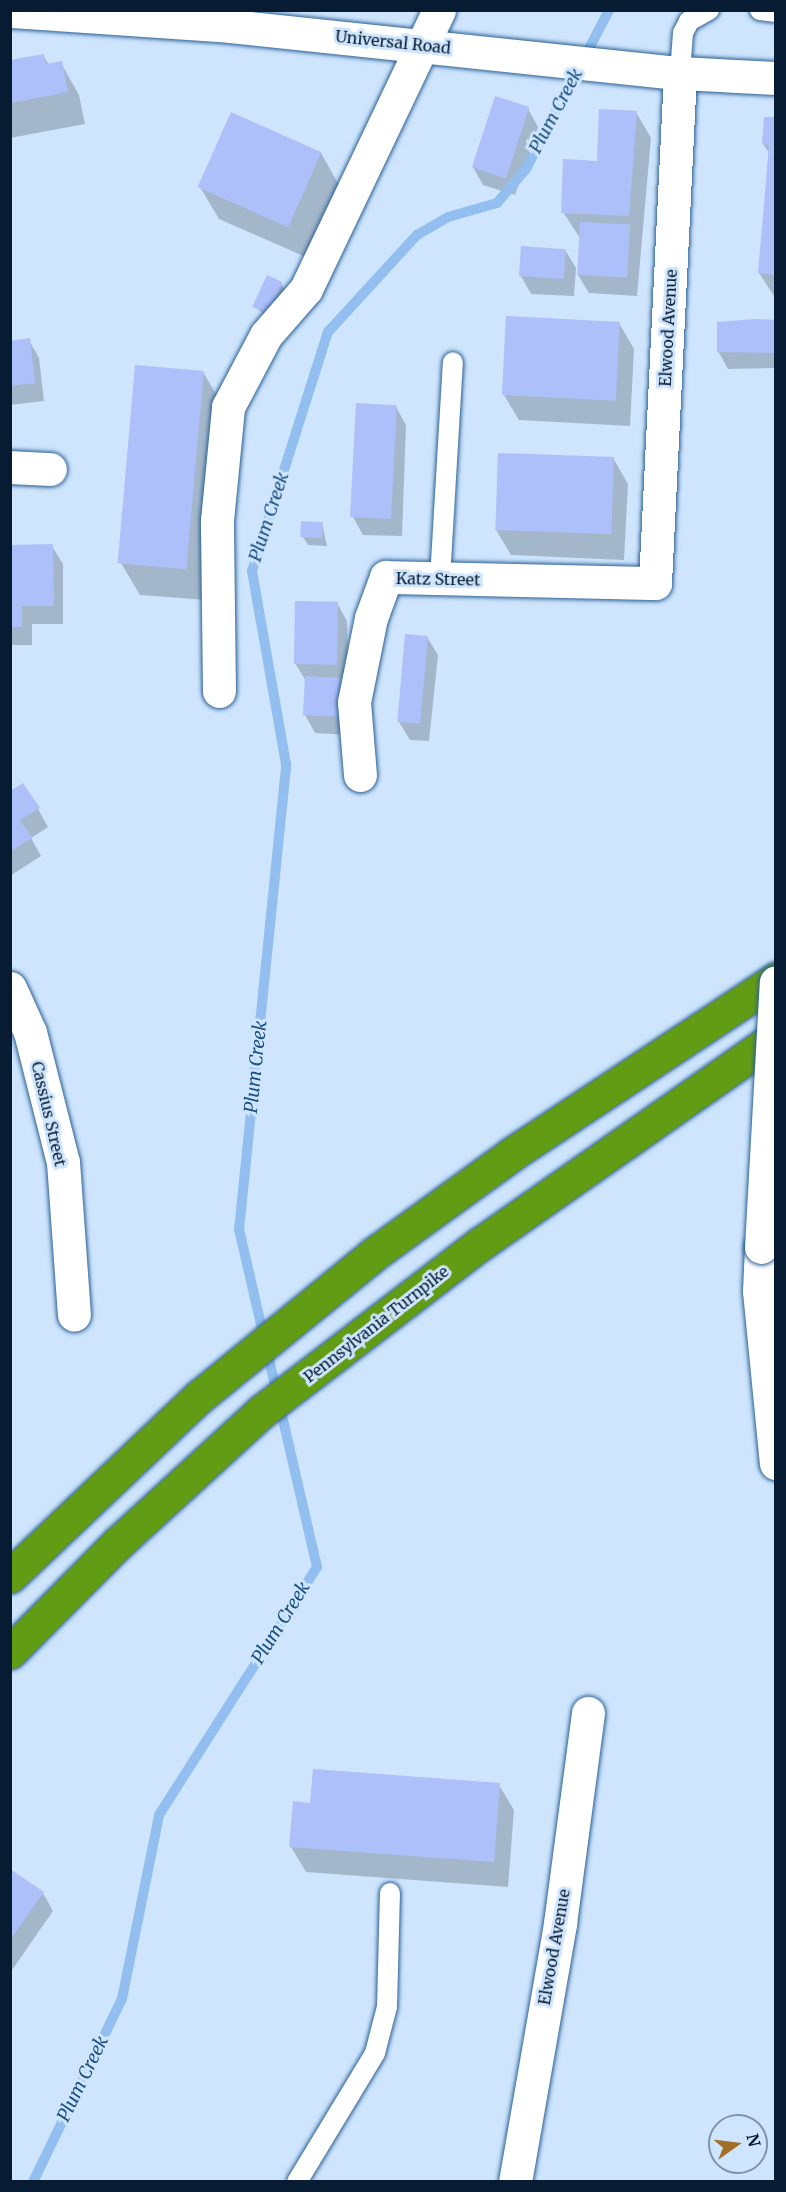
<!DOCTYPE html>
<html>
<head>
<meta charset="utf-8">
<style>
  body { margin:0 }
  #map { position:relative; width:786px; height:2192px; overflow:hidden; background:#cee5fd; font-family:Merriweather,serif }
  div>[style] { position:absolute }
  .shadow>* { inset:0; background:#0003 }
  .stream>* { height:10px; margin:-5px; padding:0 5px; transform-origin:5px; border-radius:5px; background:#92bff0 }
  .building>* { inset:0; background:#aec0fa; transform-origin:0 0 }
  .roads { filter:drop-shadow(0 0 2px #2b6095) drop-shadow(0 0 2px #2b6095) }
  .lane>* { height:20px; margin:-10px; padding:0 10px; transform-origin:10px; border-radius:10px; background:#fff }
  .street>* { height:33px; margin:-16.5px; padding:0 16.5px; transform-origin:16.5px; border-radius:16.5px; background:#fff }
  .secondary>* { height:33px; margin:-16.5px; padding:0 16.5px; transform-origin:16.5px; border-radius:16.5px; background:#fff }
  .highway>* { height:33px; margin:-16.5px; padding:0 16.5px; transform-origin:16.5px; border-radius:16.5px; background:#629b14 }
  .bridges { filter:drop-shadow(0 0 2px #2b6095) drop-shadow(0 0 2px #2b6095) }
  .secondary-bridge>* { height:33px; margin:-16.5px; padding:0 16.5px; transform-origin:16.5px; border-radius:16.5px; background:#fff }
  span { translate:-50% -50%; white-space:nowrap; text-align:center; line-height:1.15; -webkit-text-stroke:6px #cee5fd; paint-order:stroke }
  .street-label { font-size:16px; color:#071c33 }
  .water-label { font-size:18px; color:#194f83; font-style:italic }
  .frame { position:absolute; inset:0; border:12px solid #071c33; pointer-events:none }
  .north { position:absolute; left:708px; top:2114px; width:60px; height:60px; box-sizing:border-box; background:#cee5fd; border:2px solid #7e95ac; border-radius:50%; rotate:76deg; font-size:16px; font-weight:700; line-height:24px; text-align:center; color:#071c33 }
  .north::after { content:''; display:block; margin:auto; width:21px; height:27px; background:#a26f26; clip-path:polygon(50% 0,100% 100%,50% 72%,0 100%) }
</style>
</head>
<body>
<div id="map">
  <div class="shadow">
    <div style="clip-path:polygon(43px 55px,49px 65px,61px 63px,79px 95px,85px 124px,10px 138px,10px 62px)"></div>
    <div style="clip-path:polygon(528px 109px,538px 127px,515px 195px,483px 185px,473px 167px)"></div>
    <div style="clip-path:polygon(636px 112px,651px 138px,637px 296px,589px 293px,578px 275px,580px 238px,563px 212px)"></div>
    <div style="clip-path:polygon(776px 120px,776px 299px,759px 273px,770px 154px,763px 144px)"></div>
    <div style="clip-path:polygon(321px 153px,339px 185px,308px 258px,219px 219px,200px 187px)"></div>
    <div style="clip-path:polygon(522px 248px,565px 250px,576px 268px,574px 296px,531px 294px,521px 276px)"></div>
    <div style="clip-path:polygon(281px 283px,286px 292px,273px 322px,255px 307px)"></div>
    <div style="clip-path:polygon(776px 322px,776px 368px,728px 369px,718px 351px)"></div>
    <div style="clip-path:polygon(619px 323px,634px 349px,630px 426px,519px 420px,504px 395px)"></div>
    <div style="clip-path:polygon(29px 340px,39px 358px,44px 401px,10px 405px,10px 343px)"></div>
    <div style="clip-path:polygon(203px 372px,222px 404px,207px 600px,140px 595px,121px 563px)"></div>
    <div style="clip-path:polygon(396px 407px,406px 425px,402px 536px,363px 535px,353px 517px)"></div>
    <div style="clip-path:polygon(613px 458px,628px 484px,624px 560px,511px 555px,496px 530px)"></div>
    <div style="clip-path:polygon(322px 523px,327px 546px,308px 545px,303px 537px)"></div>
    <div style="clip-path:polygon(10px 546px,52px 546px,63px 564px,63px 624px,32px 624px,32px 645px,10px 645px)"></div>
    <div style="clip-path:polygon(337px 603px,347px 621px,349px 735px,315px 733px,305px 715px,306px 681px,295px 663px)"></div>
    <div style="clip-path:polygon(427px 637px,438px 655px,429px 741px,410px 740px,399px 722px)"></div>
    <div style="clip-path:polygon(10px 791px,38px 809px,48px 827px,31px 838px,41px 856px,10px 876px)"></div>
    <div style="clip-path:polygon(499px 1785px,514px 1810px,508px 1887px,306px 1872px,291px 1847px,312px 1804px)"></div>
    <div style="clip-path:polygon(10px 1871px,43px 1893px,53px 1911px,10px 1973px)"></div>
  </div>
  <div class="stream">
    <div style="left:33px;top:2182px;width:203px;rotate:-64.1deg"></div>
    <div style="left:122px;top:1999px;width:188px;rotate:-78.6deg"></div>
    <div style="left:159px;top:1815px;width:294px;rotate:-57.5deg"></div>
    <div style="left:317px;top:1567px;width:346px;rotate:-103deg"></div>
    <div style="left:239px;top:1230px;width:468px;rotate:-84.2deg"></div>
    <div style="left:286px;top:764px;width:196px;rotate:-100deg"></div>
    <div style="left:252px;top:571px;width:251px;rotate:-72.4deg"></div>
    <div style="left:328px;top:332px;width:132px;rotate:-47.5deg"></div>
    <div style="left:417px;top:235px;width:36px;rotate:-30deg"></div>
    <div style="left:448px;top:217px;width:51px;rotate:-15.9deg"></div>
    <div style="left:497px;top:203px;width:45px;rotate:-49.5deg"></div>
    <div style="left:526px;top:169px;width:179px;rotate:-62.4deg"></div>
  </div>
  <div class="building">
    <div style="clip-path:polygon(44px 54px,46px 64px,62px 61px,68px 92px,10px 103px,10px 60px)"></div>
    <div style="left:495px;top:96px;width:36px;height:75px;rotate:18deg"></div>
    <div style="clip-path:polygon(599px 109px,637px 111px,629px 216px,561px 213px,563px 159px,597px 161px)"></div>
    <div style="left:231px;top:112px;width:99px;height:82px;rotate:24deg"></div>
    <div style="clip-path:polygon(764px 117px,776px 117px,776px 275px,758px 273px,769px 145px,762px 144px)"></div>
    <div style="left:580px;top:222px;width:50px;height:53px;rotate:3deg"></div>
    <div style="left:521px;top:246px;width:45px;height:30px;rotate:4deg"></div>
    <div style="left:267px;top:275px;width:17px;height:35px;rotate:25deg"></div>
    <div style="left:506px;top:316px;width:114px;height:79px;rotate:3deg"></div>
    <div style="clip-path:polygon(755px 319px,776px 320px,776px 353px,717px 352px,717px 322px)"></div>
    <div style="clip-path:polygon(30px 338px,35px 383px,10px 386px,10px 341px)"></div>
    <div style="left:135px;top:365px;width:69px;height:199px;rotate:5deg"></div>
    <div style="left:356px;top:403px;width:41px;height:114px;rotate:3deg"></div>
    <div style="left:498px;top:453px;width:116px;height:77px;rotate:2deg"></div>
    <div style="left:301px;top:521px;width:22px;height:16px;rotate:3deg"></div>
    <div style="clip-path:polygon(53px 544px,54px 606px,22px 606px,22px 627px,10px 627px,10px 545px)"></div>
    <div style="left:295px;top:601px;width:43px;height:63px;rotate:1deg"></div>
    <div style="left:405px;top:634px;width:23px;height:88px;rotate:5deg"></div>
    <div style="left:305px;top:676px;width:36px;height:39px;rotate:3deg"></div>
    <div style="clip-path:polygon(23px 783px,40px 808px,20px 820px,32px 838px,10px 852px,10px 791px)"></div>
    <div style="clip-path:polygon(313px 1769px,500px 1783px,494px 1862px,289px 1847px,293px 1801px,310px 1803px)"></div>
    <div style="clip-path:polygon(10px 1869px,44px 1892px,10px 1940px)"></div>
  </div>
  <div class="roads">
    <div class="lane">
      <div style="left:760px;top:10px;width:16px;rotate:7deg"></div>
      <div style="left:680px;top:73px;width:40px;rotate:-85.7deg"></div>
      <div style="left:683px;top:33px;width:13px;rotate:-63deg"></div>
      <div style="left:689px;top:21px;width:23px;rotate:-29deg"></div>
      <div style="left:440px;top:579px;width:217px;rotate:-86.6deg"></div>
      <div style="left:297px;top:2182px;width:151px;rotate:-58.8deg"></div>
      <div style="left:375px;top:2053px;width:48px;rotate:-75.4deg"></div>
      <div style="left:387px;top:2007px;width:114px;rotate:-88.5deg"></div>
    </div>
    <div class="street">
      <div style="left:10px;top:467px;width:40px;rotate:2.9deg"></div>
      <div style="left:219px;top:691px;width:171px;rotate:-90.7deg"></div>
      <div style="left:217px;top:520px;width:114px;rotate:-84.4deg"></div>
      <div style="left:228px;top:407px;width:81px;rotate:-62.2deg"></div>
      <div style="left:266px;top:335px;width:61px;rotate:-49deg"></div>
      <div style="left:306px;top:289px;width:309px;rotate:-64.5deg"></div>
      <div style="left:360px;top:775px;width:73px;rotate:-94.7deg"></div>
      <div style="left:354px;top:702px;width:86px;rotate:-78.6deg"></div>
      <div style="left:371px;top:618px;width:44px;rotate:-69.9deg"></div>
      <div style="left:386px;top:577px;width:269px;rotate:1.3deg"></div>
      <div style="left:655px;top:583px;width:511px;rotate:-87.19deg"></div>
      <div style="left:10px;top:988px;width:48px;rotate:65.6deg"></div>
      <div style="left:30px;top:1032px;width:134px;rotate:75.8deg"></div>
      <div style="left:63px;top:1162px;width:153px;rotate:85.9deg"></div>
      <div style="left:515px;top:2182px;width:263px;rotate:-80.1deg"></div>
      <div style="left:560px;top:1923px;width:212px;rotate:-82.4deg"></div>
    </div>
    <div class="secondary">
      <div style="left:10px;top:11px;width:221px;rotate:3.9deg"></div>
      <div style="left:230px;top:26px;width:452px;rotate:6deg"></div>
      <div style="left:680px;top:73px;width:96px;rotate:3deg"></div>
      <div style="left:761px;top:1247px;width:44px;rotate:92.6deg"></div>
      <div style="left:759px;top:1291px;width:173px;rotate:84.4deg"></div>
    </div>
    <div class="highway">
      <div style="left:10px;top:1576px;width:262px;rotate:-43.5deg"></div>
      <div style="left:200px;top:1396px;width:225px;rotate:-39.2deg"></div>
      <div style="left:374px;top:1254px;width:170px;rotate:-35.9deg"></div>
      <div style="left:512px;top:1154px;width:317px;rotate:-33.5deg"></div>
      <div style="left:10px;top:1652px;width:153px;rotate:-45.3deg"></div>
      <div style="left:118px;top:1543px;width:195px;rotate:-42.5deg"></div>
      <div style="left:262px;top:1411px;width:275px;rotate:-37.5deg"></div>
      <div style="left:480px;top:1244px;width:361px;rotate:-35deg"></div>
    </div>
  </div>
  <div class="bridges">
    <div class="secondary-bridge">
      <div style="left:761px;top:1247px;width:265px;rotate:-86.8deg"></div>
    </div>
  </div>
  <div class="street-label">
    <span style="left:393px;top:42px;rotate:6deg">Universal Road</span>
    <span style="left:668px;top:328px;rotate:-87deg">Elwood Avenue</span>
    <span style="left:438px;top:579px;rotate:1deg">Katz Street</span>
    <span style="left:49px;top:1114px;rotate:77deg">Cassius Street</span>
    <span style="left:376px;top:1324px;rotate:-38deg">Pennsylvania Turnpike</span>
    <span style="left:554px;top:1947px;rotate:-80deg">Elwood Avenue</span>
  </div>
  <div class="water-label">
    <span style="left:556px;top:111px;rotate:-62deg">Plum Creek</span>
    <span style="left:269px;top:517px;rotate:-72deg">Plum Creek</span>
    <span style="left:256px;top:1067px;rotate:-84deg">Plum Creek</span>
    <span style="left:281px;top:1623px;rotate:-58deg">Plum Creek</span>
    <span style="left:83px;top:2079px;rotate:-64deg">Plum Creek</span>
  </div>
  <div class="frame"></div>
  <div class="north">N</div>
</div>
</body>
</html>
